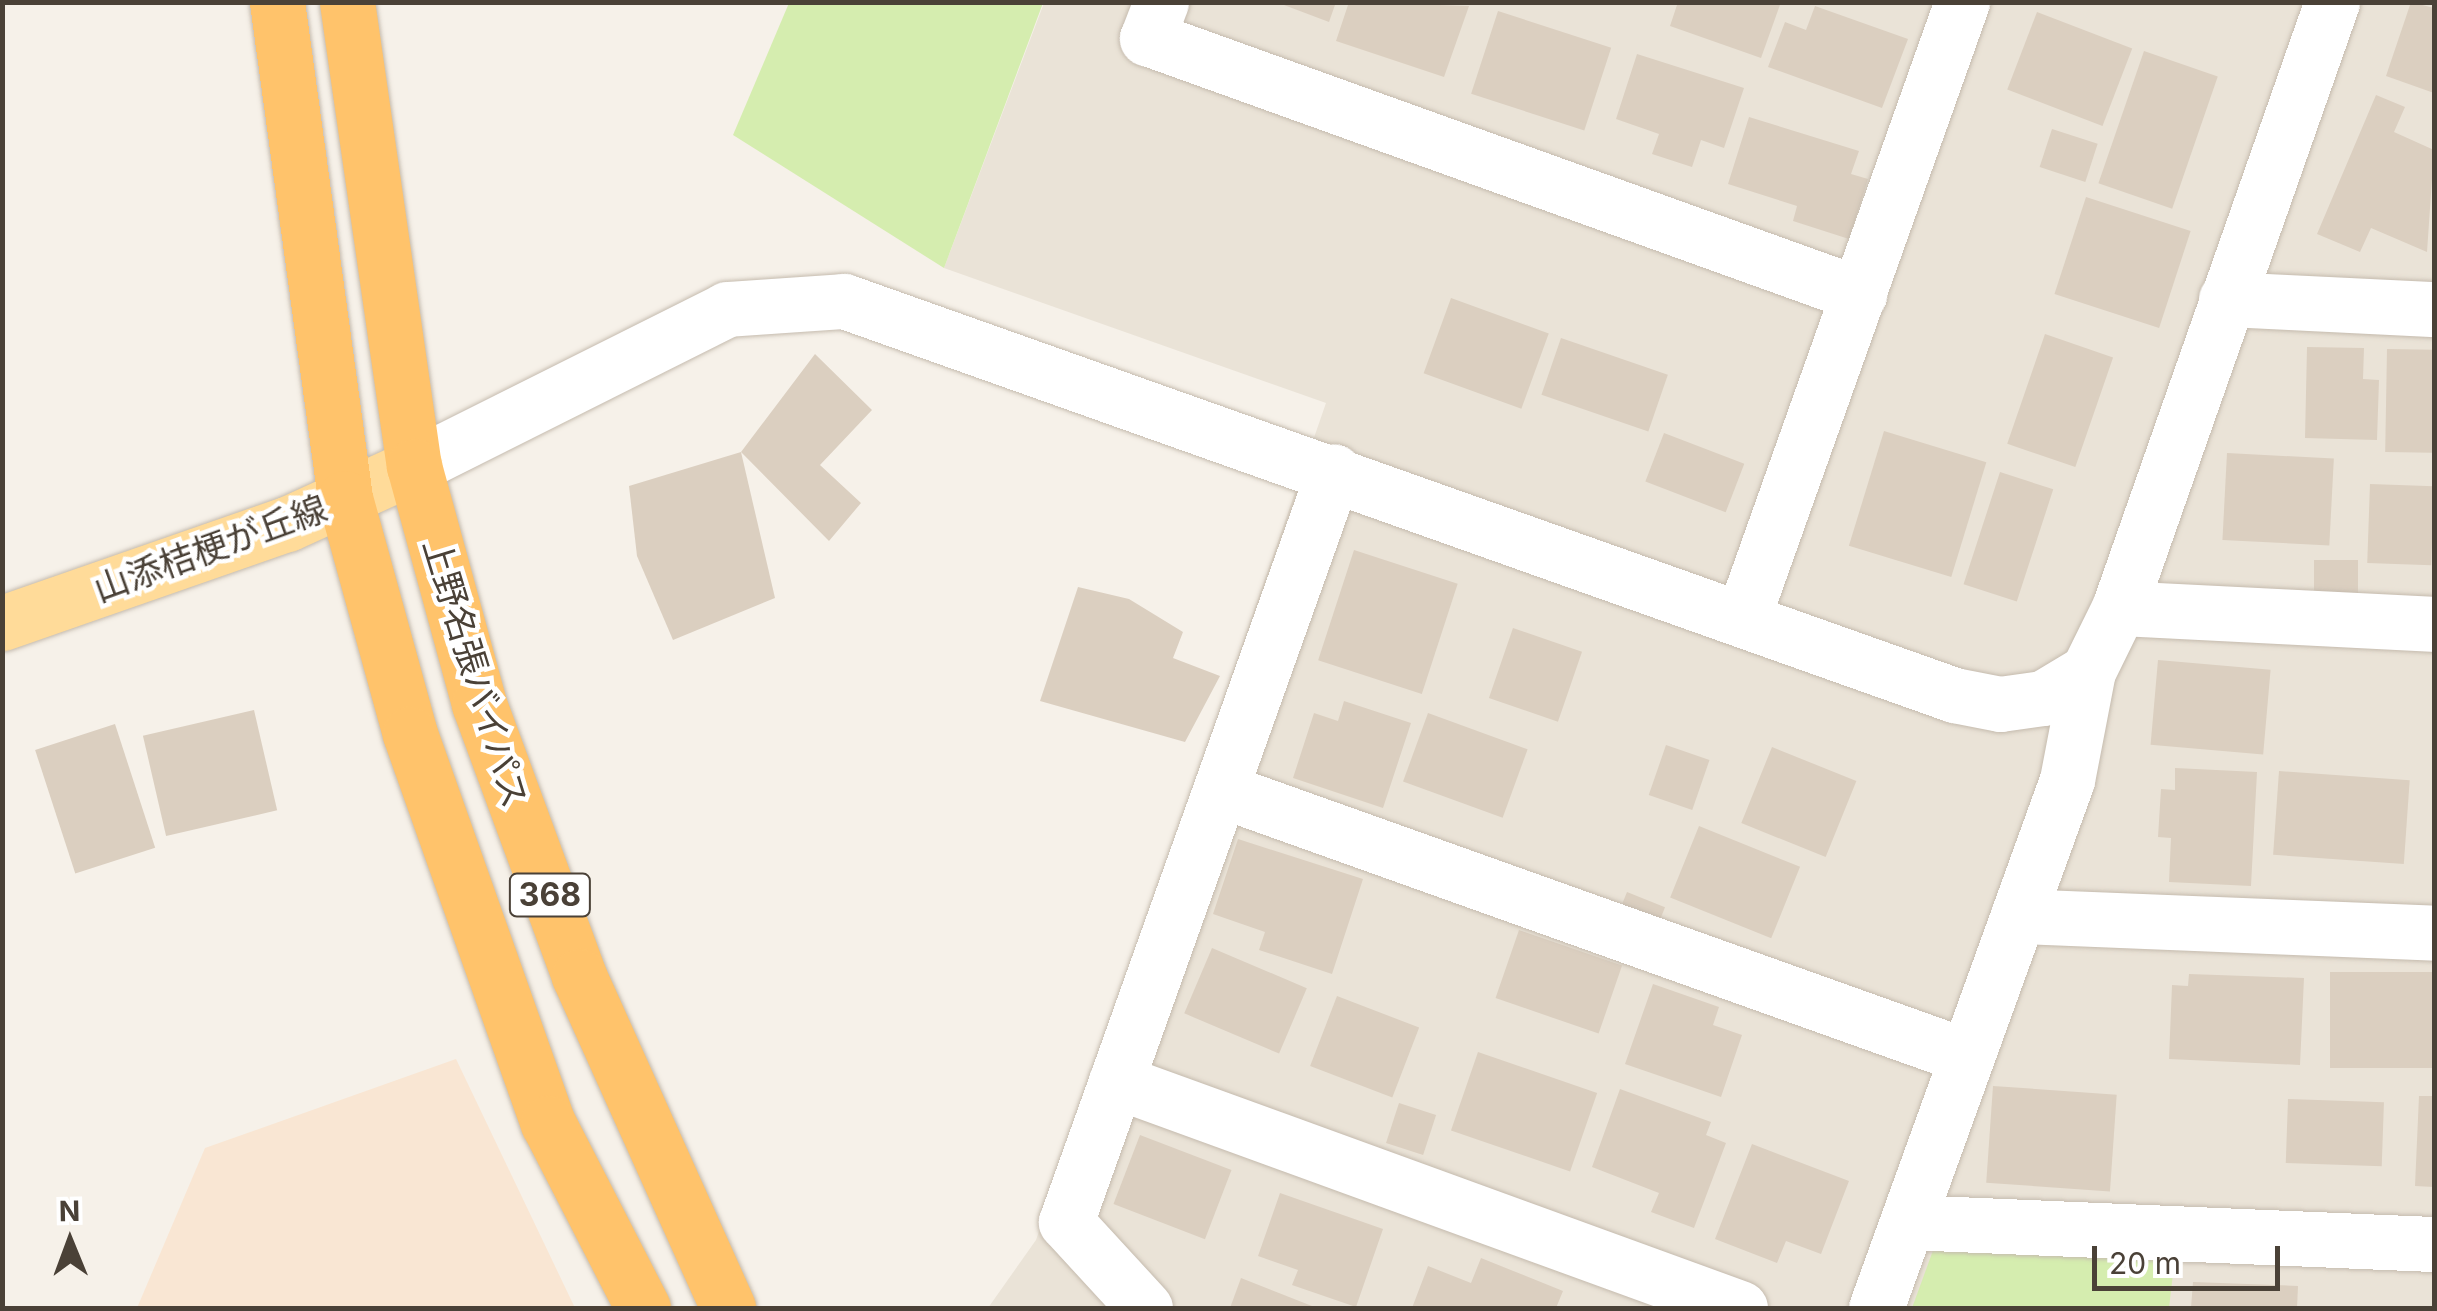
<!DOCTYPE html>
<html>
<head>
<meta charset="utf-8">
<style>
  body { margin:0 }
  #map { position:relative; width:2437px; height:1311px; overflow:hidden; background:#f6f1e9; font-family:Inter,"Noto Sans JP",sans-serif }
  div>[style] { position:absolute }
  .residential>* { inset:0; background:#eae3d7 }
  .commercial>* { inset:0; background:#f9e6d3 }
  .green>* { inset:0; background:#d5edaf }
  .building>* { inset:0; background:#dbcfc0; transform-origin:0 0 }
  .roads { filter:drop-shadow(0 0 2px #c5bbae) drop-shadow(0 0 2px #c5bbae) }
  .minor>* { height:55px; margin:-27.5px; padding:0 27.5px; transform-origin:27.5px; border-radius:27.5px; background:#fff }
  .major>* { height:55px; margin:-27.5px; padding:0 27.5px; transform-origin:27.5px; border-radius:27.5px; background:#ffdb99 }
  .highway>* { height:55px; margin:-27.5px; padding:0 27.5px; transform-origin:27.5px; border-radius:27.5px; background:#ffc36b }
  span { translate:-50% -50%; white-space:nowrap; text-align:center; line-height:1.15; -webkit-text-stroke:9px #fff; paint-order:stroke }
  .shield-label span { padding:2px 8px; background:#fff; border:2px solid; border-radius:8px; -webkit-text-stroke-width:0 }
  .shield-label { font-size:32px; color:#4a4137; font-weight:700 }
  .street-label { font-size:35px; color:#4a4137 }
  .frame { position:absolute; inset:0; border:5px solid #4a4137; pointer-events:none }
  .north { position:absolute; left:20px; top:1191px; width:100px; height:100px; -webkit-text-stroke:8px #fff; paint-order:stroke; rotate:359deg; font-size:28px; font-weight:700; line-height:40px; text-align:center; color:#4a4137 }
  .north::after { content:''; display:block; margin:auto; width:35px; height:45px; background:#4a4137; clip-path:polygon(50% 0,100% 100%,50% 72%,0 100%) }
  .scale { position:absolute; left:2092px; top:1246px; width:188px; height:45px; box-sizing:border-box; border:5px solid #4a4137; border-top:0; padding-left:12px; font-size:30px; line-height:35px; white-space:nowrap; color:#4a4137; -webkit-text-stroke:8px #fff; paint-order:stroke }
</style>
</head>
<body>
<div id="map">
  <div class="residential">
    <div style="clip-path:polygon(1044px 3px,2434px 3px,2434px 1308px,988px 1308px,1036px 1240px,1326px 403px,944px 268px)"></div>
  </div>
  <div class="commercial">
    <div style="clip-path:polygon(456px 1059px,575px 1308px,137px 1308px,205px 1148px)"></div>
  </div>
  <div class="green">
    <div style="clip-path:polygon(789px 3px,1043px 3px,944px 268px,733px 135px)"></div>
    <div style="clip-path:polygon(1935px 1245px,2175px 1256px,2169px 1308px,1912px 1308px)"></div>
  </div>
  <div class="building">
    <div style="clip-path:polygon(1276px 2px,1336px 2px,1329px 22px)"></div>
    <div style="clip-path:polygon(1349px 2px,1469px 6px,1444px 77px,1336px 41px)"></div>
    <div style="clip-path:polygon(1678px 2px,1781px 2px,1761px 58px,1670px 26px)"></div>
    <div style="clip-path:polygon(2411px 2px,2434px 8px,2434px 93px,2386px 76px)"></div>
    <div style="clip-path:polygon(1815px 6px,1908px 39px,1882px 108px,1768px 67px,1785px 22px,1806px 30px)"></div>
    <div style="left:1498px;top:11px;width:119px;height:87px;rotate:18deg"></div>
    <div style="left:2037px;top:12px;width:102px;height:83px;rotate:21deg"></div>
    <div style="left:2144px;top:51px;width:78px;height:140px;rotate:19deg"></div>
    <div style="clip-path:polygon(1637px 54px,1744px 88px,1724px 148px,1701px 140px,1692px 167px,1652px 154px,1659px 134px,1616px 119px)"></div>
    <div style="clip-path:polygon(2376px 95px,2405px 107px,2394px 132px,2434px 150px,2427px 252px,2371px 228px,2360px 252px,2317px 234px)"></div>
    <div style="clip-path:polygon(1749px 117px,1859px 151px,1851px 174px,1868px 179px,1849px 239px,1793px 221px,1797px 206px,1728px 184px)"></div>
    <div style="left:2052px;top:129px;width:48px;height:40px;rotate:18deg"></div>
    <div style="left:2086px;top:197px;width:110px;height:102px;rotate:18deg"></div>
    <div style="left:1451px;top:298px;width:104px;height:80px;rotate:20deg"></div>
    <div style="left:2045px;top:334px;width:72px;height:116px;rotate:19deg"></div>
    <div style="left:1561px;top:338px;width:113px;height:60px;rotate:19deg"></div>
    <div style="clip-path:polygon(2307px 347px,2364px 348px,2363px 379px,2379px 380px,2377px 440px,2305px 438px)"></div>
    <div style="left:2387px;top:349px;width:47px;height:103px;rotate:1deg"></div>
    <div style="clip-path:polygon(815px 354px,872px 410px,820px 465px,861px 503px,829px 541px,741px 452px)"></div>
    <div style="left:1884px;top:431px;width:107px;height:120px;rotate:17deg"></div>
    <div style="left:1664px;top:433px;width:86px;height:52px;rotate:21deg"></div>
    <div style="clip-path:polygon(741px 452px,775px 598px,673px 640px,637px 556px,629px 486px)"></div>
    <div style="left:2227px;top:453px;width:107px;height:87px;rotate:3deg"></div>
    <div style="left:2000px;top:472px;width:56px;height:118px;rotate:18deg"></div>
    <div style="left:2370px;top:484px;width:64px;height:79px;rotate:2deg"></div>
    <div style="left:1354px;top:550px;width:109px;height:116px;rotate:18deg"></div>
    <div style="left:2314px;top:560px;width:44px;height:41px"></div>
    <div style="clip-path:polygon(1078px 587px,1129px 599px,1183px 632px,1173px 658px,1220px 676px,1185px 742px,1040px 701px)"></div>
    <div style="left:1513px;top:628px;width:73px;height:74px;rotate:19deg"></div>
    <div style="left:2158px;top:660px;width:113px;height:85px;rotate:5deg"></div>
    <div style="clip-path:polygon(1344px 701px,1411px 723px,1383px 808px,1293px 778px,1314px 713px,1338px 721px)"></div>
    <div style="left:254px;top:710px;width:103px;height:114px;rotate:77deg"></div>
    <div style="left:1428px;top:713px;width:106px;height:73px;rotate:20deg"></div>
    <div style="left:115px;top:724px;width:130px;height:84px;rotate:72deg"></div>
    <div style="left:1666px;top:745px;width:46px;height:53px;rotate:19deg"></div>
    <div style="left:1772px;top:747px;width:91px;height:82px;rotate:22deg"></div>
    <div style="clip-path:polygon(2175px 768px,2257px 772px,2251px 886px,2169px 882px,2171px 838px,2158px 837px,2161px 789px,2175px 790px)"></div>
    <div style="left:2279px;top:771px;width:131px;height:84px;rotate:4deg"></div>
    <div style="left:1699px;top:826px;width:109px;height:77px;rotate:22deg"></div>
    <div style="clip-path:polygon(1238px 839px,1363px 879px,1332px 974px,1259px 950px,1265px 932px,1213px 914px)"></div>
    <div style="left:1627px;top:892px;width:41px;height:34px;rotate:22deg"></div>
    <div style="left:1519px;top:930px;width:109px;height:72px;rotate:19deg"></div>
    <div style="left:1212px;top:948px;width:103px;height:71px;rotate:23deg"></div>
    <div style="left:2330px;top:972px;width:104px;height:96px"></div>
    <div style="clip-path:polygon(2189px 974px,2304px 978px,2300px 1065px,2169px 1059px,2172px 985px,2188px 986px)"></div>
    <div style="clip-path:polygon(1653px 984px,1719px 1007px,1713px 1025px,1742px 1035px,1721px 1097px,1625px 1064px)"></div>
    <div style="left:1337px;top:996px;width:88px;height:75px;rotate:21deg"></div>
    <div style="left:1478px;top:1052px;width:126px;height:83px;rotate:19deg"></div>
    <div style="left:1993px;top:1086px;width:124px;height:97px;rotate:4deg"></div>
    <div style="clip-path:polygon(1620px 1089px,1711px 1122px,1706px 1135px,1726px 1143px,1694px 1228px,1651px 1212px,1659px 1193px,1592px 1167px)"></div>
    <div style="clip-path:polygon(2419px 1096px,2434px 1096px,2434px 1187px,2415px 1186px)"></div>
    <div style="left:2288px;top:1099px;width:96px;height:64px;rotate:2deg"></div>
    <div style="left:1399px;top:1103px;width:39px;height:42px;rotate:18deg"></div>
    <div style="left:1140px;top:1135px;width:98px;height:74px;rotate:21deg"></div>
    <div style="clip-path:polygon(1752px 1144px,1849px 1181px,1821px 1254px,1786px 1241px,1777px 1263px,1715px 1239px)"></div>
    <div style="clip-path:polygon(1280px 1193px,1383px 1229px,1356px 1307px,1292px 1285px,1298px 1270px,1258px 1256px)"></div>
    <div style="clip-path:polygon(1481px 1258px,1563px 1291px,1556px 1308px,1412px 1308px,1428px 1266px,1471px 1283px)"></div>
    <div style="clip-path:polygon(1241px 1278px,1317px 1308px,1230px 1308px)"></div>
    <div style="clip-path:polygon(2193px 1282px,2298px 1286px,2297px 1308px,2191px 1308px)"></div>
  </div>
  <div class="roads">
    <div class="minor">
      <div style="left:1161px;top:2px;width:39px;rotate:111deg"></div>
      <div style="left:1147px;top:38px;width:757px;rotate:19.78deg"></div>
      <div style="left:2226px;top:299px;width:208px;rotate:2.8deg"></div>
      <div style="left:414px;top:466px;width:350px;rotate:-26.6deg"></div>
      <div style="left:727px;top:309px;width:117px;rotate:-3.9deg"></div>
      <div style="left:844px;top:301px;width:1178px;rotate:19.54deg"></div>
      <div style="left:1954px;top:695px;width:47px;rotate:11.1deg"></div>
      <div style="left:2000px;top:704px;width:43px;rotate:-7.9deg"></div>
      <div style="left:2043px;top:698px;width:52px;rotate:-31deg"></div>
      <div style="left:2119px;top:608px;width:315px;rotate:2.9deg"></div>
      <div style="left:1743px;top:617px;width:653px;rotate:-70.4deg"></div>
      <div style="left:1221px;top:790px;width:791px;rotate:19.65deg"></div>
      <div style="left:2018px;top:916px;width:416px;rotate:2.3deg"></div>
      <div style="left:1116px;top:1081px;width:664px;rotate:19.99deg"></div>
      <div style="left:1908px;top:1222px;width:526px;rotate:2.4deg"></div>
      <div style="left:1145px;top:1308px;width:117px;rotate:-132.6deg"></div>
      <div style="left:1066px;top:1222px;width:797px;rotate:-70.36deg"></div>
      <div style="left:1876px;top:1308px;width:561px;rotate:-70.11deg"></div>
      <div style="left:2067px;top:780px;width:111px;rotate:-79.1deg"></div>
      <div style="left:2088px;top:671px;width:70px;rotate:-63.8deg"></div>
      <div style="left:2119px;top:608px;width:642px;rotate:-70.63deg"></div>
    </div>
    <div class="major">
      <div style="left:2px;top:623px;width:302px;rotate:-19.2deg"></div>
      <div style="left:287px;top:524px;width:140px;rotate:-24.5deg"></div>
    </div>
    <div class="highway">
      <div style="left:277px;top:2px;width:501px;rotate:82.19deg"></div>
      <div style="left:345px;top:498px;width:245px;rotate:74.6deg"></div>
      <div style="left:410px;top:734px;width:413px;rotate:70.5deg"></div>
      <div style="left:548px;top:1123px;width:208px;rotate:62.8deg"></div>
      <div style="left:347px;top:2px;width:469px;rotate:81.8deg"></div>
      <div style="left:414px;top:466px;width:247px;rotate:74.7deg"></div>
      <div style="left:479px;top:704px;width:290px;rotate:69.8deg"></div>
      <div style="left:579px;top:976px;width:364px;rotate:65.8deg"></div>
    </div>
  </div>
  <div class="shield-label">
    <span style="left:550px;top:895px">368</span>
  </div>
  <div class="street-label">
    <span style="left:210px;top:548px;rotate:-20deg">山添桔梗が丘線</span>
    <span style="left:476px;top:673px;rotate:73deg">上野名張バイパス</span>
  </div>
  <div class="frame"></div>
  <div class="north">N</div>
  <div class="scale">20 m</div>
</div>
</body>
</html>
